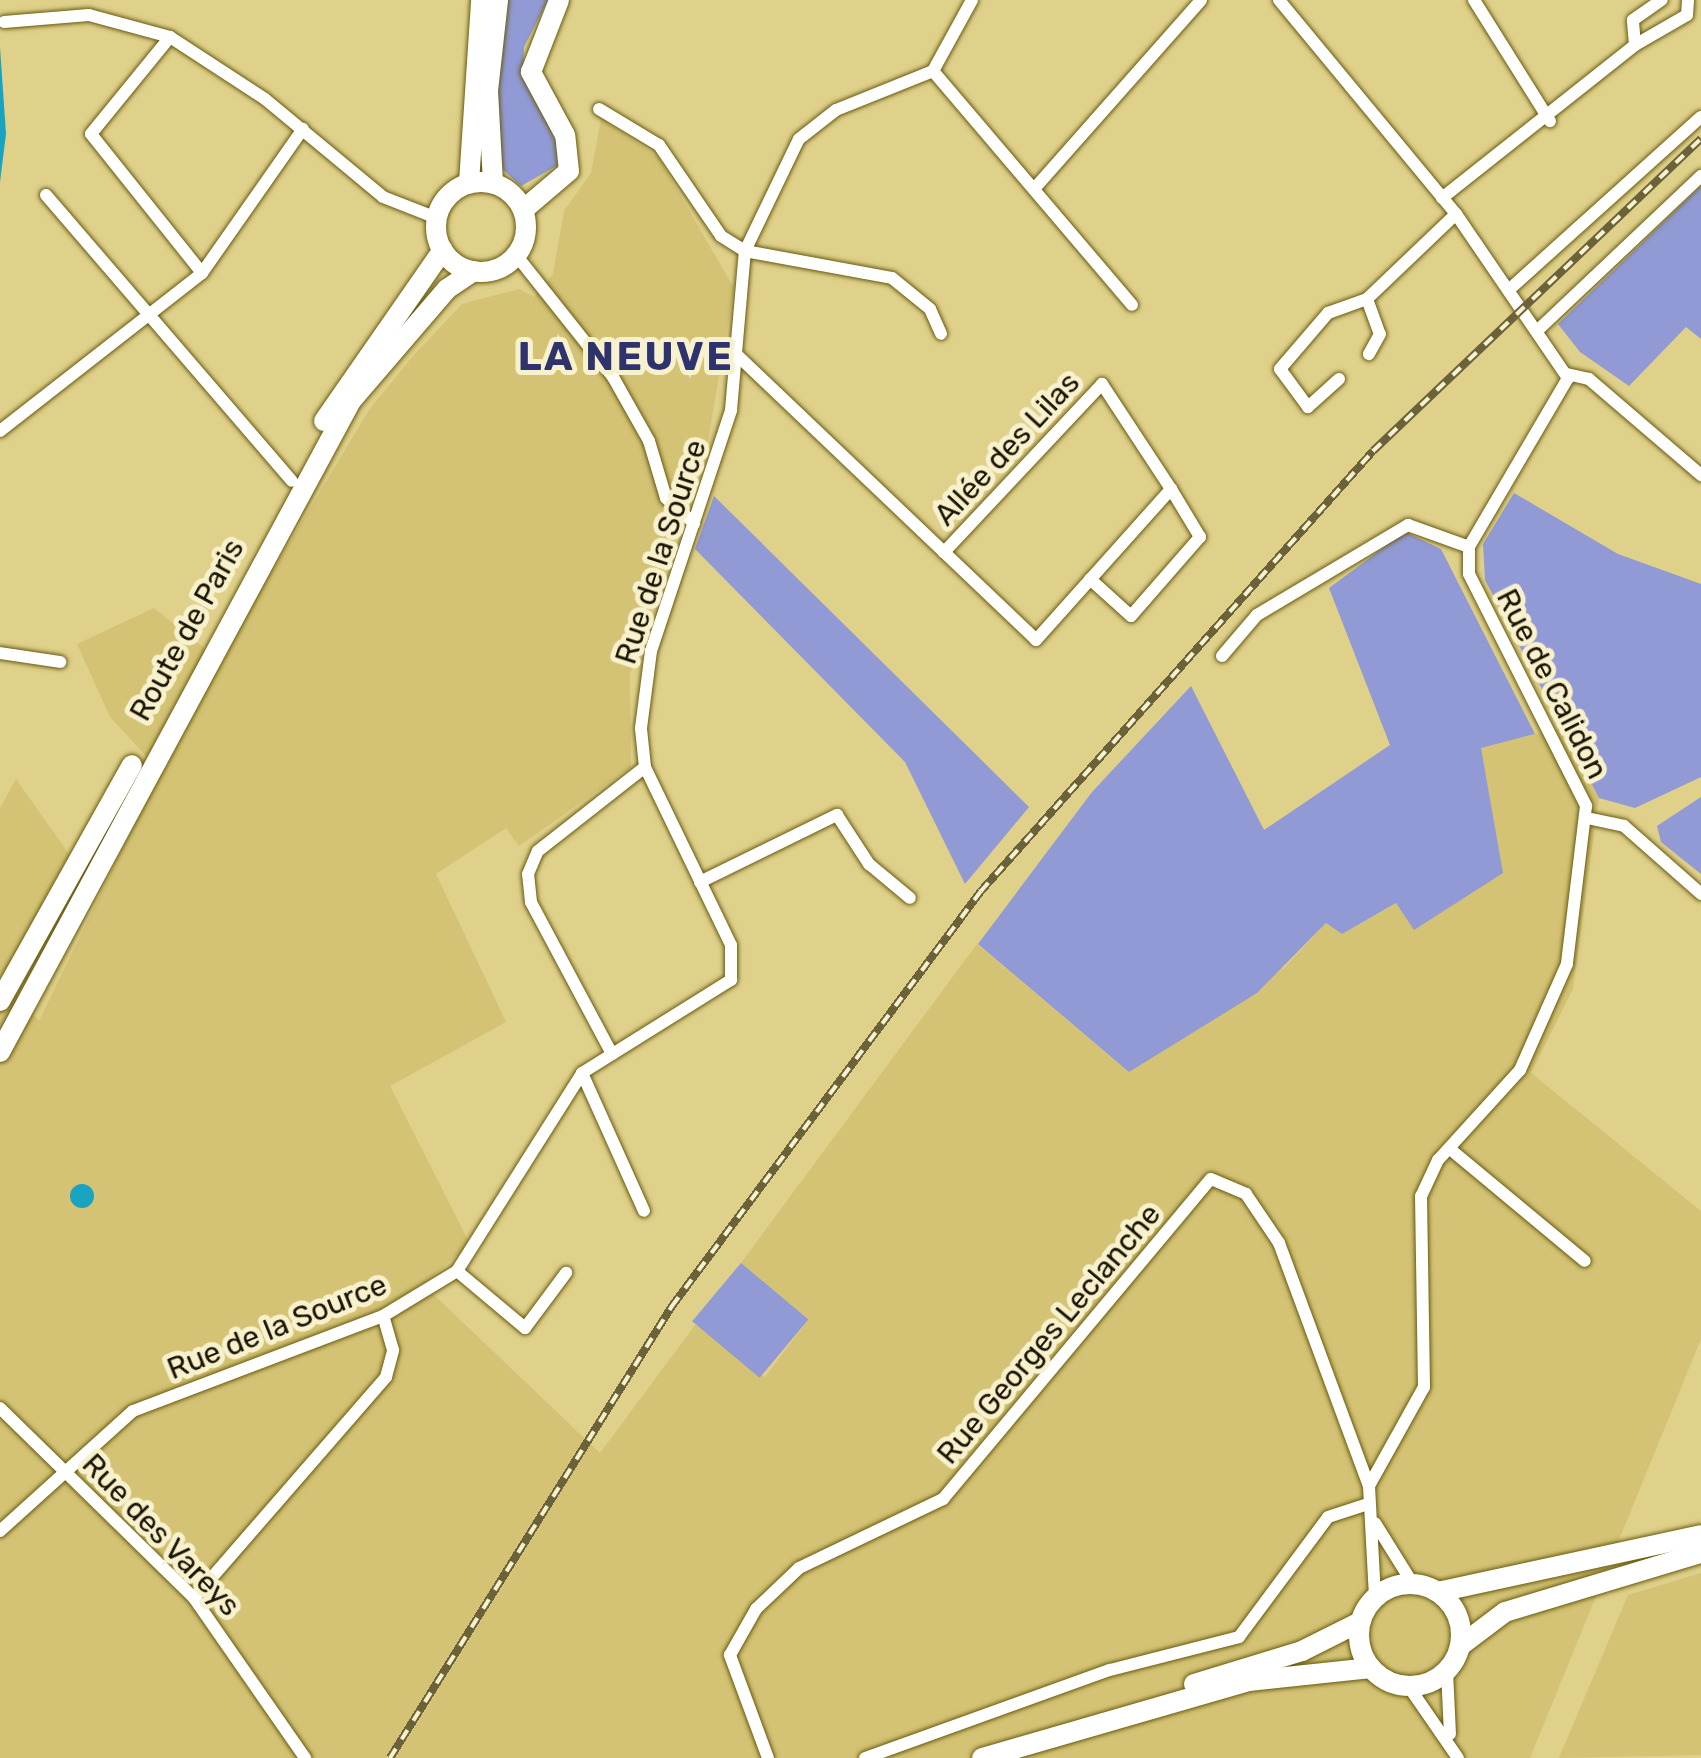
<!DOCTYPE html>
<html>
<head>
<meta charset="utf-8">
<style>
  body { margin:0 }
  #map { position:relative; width:1701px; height:1758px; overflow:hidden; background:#dfd08a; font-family:Rubik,sans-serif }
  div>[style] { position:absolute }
  .built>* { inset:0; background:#d4c374 }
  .green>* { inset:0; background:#919ad4; transform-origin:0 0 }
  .water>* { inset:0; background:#1aa3c0 }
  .round { border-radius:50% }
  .roads { filter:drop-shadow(0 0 2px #695b0f) drop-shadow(0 0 2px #695b0f) }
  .street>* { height:12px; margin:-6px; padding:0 6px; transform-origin:6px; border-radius:6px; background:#fff }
  .primary>* { height:20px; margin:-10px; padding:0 10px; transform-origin:10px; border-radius:10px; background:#fff }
  .primary>.ring { margin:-10px; padding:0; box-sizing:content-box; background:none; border:20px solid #fff; border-radius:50% }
  .rail>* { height:8px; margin-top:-4px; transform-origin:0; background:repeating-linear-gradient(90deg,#f8f1ce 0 11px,#6c623a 0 22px); box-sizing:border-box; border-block:2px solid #6c623a }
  span { translate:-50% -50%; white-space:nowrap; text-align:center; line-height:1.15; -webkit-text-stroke:10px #f8f1ce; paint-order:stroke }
  .street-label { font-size:30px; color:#191300 }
  .district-label { font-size:40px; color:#2f336d; font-weight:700; letter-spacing:2.5px }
</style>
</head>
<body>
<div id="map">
  <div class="built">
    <div style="clip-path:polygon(601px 119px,658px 157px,734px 288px,708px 441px,630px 674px,631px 767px,519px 846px,506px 828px,436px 874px,506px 1022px,390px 1086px,470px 1244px,428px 1280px,434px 1295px,600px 1453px,696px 1324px,765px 1377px,808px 1320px,741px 1263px,977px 944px,1129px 1072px,1285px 967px,1326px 923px,1342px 934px,1397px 903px,1414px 930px,1481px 747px,1561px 728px,1599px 798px,1573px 989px,1531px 1073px,1701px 1211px,1701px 1339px,1530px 1758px,0 1758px,0 808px,16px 779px,71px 857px,4px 980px,39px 1021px,160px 771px,110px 717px,77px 644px,154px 608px,219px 660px,369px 410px,413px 356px,462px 304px,519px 289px,534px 297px,553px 274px,564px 211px,591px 173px)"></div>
    <div style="clip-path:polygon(1701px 1573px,1701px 1755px,1559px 1758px,1628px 1595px)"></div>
  </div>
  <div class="green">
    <div style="clip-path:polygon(503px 0,548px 0,524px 47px,523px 73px,558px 146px,558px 165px,521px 186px,500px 167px,491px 124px)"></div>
    <div style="clip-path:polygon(1701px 186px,1701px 339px,1686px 327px,1629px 386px,1580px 352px,1558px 324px)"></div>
    <div style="clip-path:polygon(1514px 493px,1618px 554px,1701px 584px,1701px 777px,1635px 808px,1599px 798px,1485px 580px,1483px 544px)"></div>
    <div style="clip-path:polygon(714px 496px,1029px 807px,965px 884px,905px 762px,695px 549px)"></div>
    <div style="clip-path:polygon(1405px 532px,1441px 549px,1535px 734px,1481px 748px,1503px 873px,1414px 930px,1396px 903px,1342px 934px,1326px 923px,1257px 993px,1129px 1072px,978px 944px,1092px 792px,1191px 686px,1264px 830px,1390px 745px,1329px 588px)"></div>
    <div style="clip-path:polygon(1701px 797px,1701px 874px,1661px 842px,1657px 826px)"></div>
    <div style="left:741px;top:1263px;width:88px;height:76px;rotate:40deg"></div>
  </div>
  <div class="water">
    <div style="clip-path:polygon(0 47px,6px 134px,0 182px)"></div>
    <div class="round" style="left:70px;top:1184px;width:24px;height:24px"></div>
  </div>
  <div class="roads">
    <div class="street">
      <div style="left:1279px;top:0;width:278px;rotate:50.4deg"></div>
      <div style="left:1456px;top:214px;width:199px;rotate:55.7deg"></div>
      <div style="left:1568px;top:378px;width:196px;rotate:120.4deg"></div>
      <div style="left:1469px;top:547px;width:27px;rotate:90deg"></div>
      <div style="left:1469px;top:574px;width:260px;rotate:63.2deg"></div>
      <div style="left:1586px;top:806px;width:159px;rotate:96.9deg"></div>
      <div style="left:1567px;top:964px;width:116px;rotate:113.9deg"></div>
      <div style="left:1520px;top:1070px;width:122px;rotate:132.3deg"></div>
      <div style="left:1438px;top:1160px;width:40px;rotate:115deg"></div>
      <div style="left:1421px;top:1196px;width:191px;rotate:89.1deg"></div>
      <div style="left:1424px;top:1387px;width:113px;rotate:119.1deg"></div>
      <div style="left:1369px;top:1486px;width:111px;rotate:86.9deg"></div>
      <div style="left:1474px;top:0;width:143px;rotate:57.9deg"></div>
      <div style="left:4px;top:22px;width:85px;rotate:-4.7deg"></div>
      <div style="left:89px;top:15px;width:84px;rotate:15.2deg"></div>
      <div style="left:170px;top:37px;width:113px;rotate:33.1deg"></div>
      <div style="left:265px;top:99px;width:153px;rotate:39.7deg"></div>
      <div style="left:383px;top:197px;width:58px;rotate:21.3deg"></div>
      <div style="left:170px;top:37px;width:125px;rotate:129.2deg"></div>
      <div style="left:91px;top:134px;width:178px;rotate:51.4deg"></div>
      <div style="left:1635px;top:45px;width:25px;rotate:-95deg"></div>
      <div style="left:1633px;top:20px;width:35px;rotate:-35deg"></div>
      <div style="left:933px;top:71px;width:307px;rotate:49.6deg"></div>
      <div style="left:599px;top:109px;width:70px;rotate:31deg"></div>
      <div style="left:659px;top:145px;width:110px;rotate:55.7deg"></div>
      <div style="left:721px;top:236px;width:28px;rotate:32deg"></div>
      <div style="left:745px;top:251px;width:149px;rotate:10.4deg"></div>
      <div style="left:892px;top:278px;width:49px;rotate:39.2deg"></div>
      <div style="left:930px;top:309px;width:27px;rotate:66deg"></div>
      <div style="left:1034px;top:189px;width:252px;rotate:-48.5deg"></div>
      <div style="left:46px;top:195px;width:377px;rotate:49.3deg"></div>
      <div style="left:1442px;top:198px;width:246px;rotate:-38.4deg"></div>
      <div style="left:1635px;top:45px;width:60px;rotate:-30deg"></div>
      <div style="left:1687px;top:15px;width:15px;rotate:-86deg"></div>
      <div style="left:516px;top:255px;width:156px;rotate:51.5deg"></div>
      <div style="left:613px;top:377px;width:73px;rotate:60.6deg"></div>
      <div style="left:649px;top:441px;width:59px;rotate:73.4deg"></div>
      <div style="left:666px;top:498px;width:38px;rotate:42deg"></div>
      <div style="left:1512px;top:287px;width:254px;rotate:-42deg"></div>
      <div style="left:1367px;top:299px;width:37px;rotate:70deg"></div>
      <div style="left:1380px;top:334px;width:23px;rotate:119deg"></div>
      <div style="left:1539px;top:329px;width:223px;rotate:-43.4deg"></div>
      <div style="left:737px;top:355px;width:413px;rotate:43.6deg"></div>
      <div style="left:1036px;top:640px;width:203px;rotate:-48.2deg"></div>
      <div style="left:1171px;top:489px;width:126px;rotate:-123.3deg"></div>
      <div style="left:1102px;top:384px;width:231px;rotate:133.2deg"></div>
      <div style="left:1567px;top:374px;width:23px;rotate:13deg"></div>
      <div style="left:1589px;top:379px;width:148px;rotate:40.6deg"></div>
      <div style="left:1339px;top:379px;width:42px;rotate:137.9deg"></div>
      <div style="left:1308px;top:407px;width:47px;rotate:-126.4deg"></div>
      <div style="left:1280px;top:369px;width:74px;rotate:-49.4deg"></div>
      <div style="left:1328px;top:313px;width:41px;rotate:-19.7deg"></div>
      <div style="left:1367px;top:299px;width:123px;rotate:-43.7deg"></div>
      <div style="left:0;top:431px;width:256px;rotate:-38deg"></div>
      <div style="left:202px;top:273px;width:176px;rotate:-55deg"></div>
      <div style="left:1090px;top:579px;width:55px;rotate:42.1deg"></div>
      <div style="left:1131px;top:616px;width:105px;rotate:-48.9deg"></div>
      <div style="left:1200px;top:537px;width:56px;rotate:-121.1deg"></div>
      <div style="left:0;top:653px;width:61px;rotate:8.5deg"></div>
      <div style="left:1222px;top:656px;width:54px;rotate:-49.5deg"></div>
      <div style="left:1257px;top:615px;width:176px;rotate:-30.8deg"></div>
      <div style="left:1408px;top:525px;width:65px;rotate:19.8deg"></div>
      <div style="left:1587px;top:818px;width:38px;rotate:12deg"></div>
      <div style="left:1624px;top:826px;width:103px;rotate:41.4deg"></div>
      <div style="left:700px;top:882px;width:153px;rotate:-26.1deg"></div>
      <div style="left:837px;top:815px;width:59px;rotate:56.9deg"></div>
      <div style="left:869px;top:864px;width:53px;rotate:39.7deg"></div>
      <div style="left:612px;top:1054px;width:172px;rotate:-118.1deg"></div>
      <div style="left:531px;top:902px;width:28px;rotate:-96deg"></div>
      <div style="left:528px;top:874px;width:25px;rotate:-67deg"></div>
      <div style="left:538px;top:851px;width:136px;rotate:-38.1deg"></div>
      <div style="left:582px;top:1073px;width:151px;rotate:65.8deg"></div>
      <div style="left:1450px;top:1149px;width:175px;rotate:39.7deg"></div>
      <div style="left:457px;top:1271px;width:89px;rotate:40deg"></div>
      <div style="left:525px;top:1328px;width:69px;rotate:-53.3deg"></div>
      <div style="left:0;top:1408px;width:272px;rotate:44.4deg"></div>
      <div style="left:194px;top:1598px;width:195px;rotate:55.2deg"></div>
      <div style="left:1375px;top:1523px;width:72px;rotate:58.1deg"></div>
      <div style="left:0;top:1531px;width:179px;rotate:-42.1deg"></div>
      <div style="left:133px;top:1411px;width:267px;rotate:-20.8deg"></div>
      <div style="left:383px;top:1316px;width:87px;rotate:-31.3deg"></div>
      <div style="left:457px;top:1271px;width:234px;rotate:-57.7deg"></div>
      <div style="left:582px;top:1073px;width:176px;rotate:-32deg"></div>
      <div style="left:731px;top:980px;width:35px;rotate:-90deg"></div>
      <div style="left:731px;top:945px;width:198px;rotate:-115.8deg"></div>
      <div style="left:645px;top:767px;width:39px;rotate:-96deg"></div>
      <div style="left:641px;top:728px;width:78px;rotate:-82.6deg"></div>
      <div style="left:651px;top:651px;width:254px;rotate:-71.6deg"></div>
      <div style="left:731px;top:410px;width:160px;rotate:-85deg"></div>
      <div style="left:745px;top:251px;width:124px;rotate:-64.3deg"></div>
      <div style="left:799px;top:139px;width:47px;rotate:-38.1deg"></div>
      <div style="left:836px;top:110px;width:105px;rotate:-21.9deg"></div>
      <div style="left:933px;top:71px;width:81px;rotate:-61.2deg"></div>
      <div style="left:194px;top:1598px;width:293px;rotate:-49deg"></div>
      <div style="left:386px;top:1377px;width:28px;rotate:-75deg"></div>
      <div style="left:393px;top:1350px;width:35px;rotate:-106deg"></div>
      <div style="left:1447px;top:1671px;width:63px;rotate:87.3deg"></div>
      <div style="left:1409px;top:1687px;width:86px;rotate:55.4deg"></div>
      <div style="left:768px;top:1758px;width:110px;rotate:-110.3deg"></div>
      <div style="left:730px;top:1655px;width:53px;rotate:-60.5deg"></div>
      <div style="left:756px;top:1609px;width:59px;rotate:-43.6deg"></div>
      <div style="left:799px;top:1568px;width:160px;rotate:-25.6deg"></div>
      <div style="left:943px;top:1499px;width:417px;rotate:-50.1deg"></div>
      <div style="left:1211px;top:1179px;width:38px;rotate:23deg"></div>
      <div style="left:1246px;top:1194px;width:59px;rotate:56deg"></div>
      <div style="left:1279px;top:1243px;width:259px;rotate:69.7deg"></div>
      <div style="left:865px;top:1758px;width:260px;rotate:-19.8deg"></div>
      <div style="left:1110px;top:1670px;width:133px;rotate:-14.3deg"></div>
      <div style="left:1239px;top:1637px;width:149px;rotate:-53.4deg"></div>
      <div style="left:1328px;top:1517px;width:42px;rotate:-18deg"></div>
    </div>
    <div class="primary">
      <div class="ring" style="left:436px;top:182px;width:70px;height:70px"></div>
      <div style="left:469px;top:183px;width:183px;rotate:-86.2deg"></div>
      <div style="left:493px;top:183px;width:92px;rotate:-93.1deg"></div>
      <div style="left:488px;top:91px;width:92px;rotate:-83.7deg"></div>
      <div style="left:523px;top:210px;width:60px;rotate:-40.3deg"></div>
      <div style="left:569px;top:171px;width:36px;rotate:-96deg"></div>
      <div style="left:565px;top:135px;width:72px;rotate:-118.4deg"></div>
      <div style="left:531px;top:72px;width:77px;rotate:-68.7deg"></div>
      <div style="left:324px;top:421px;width:208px;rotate:-55.2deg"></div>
      <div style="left:0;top:1001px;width:270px;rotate:-60.8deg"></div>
      <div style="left:0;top:1052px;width:740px;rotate:-61.67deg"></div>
      <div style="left:351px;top:401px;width:148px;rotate:-49.4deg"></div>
      <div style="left:447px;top:289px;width:32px;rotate:-34deg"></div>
      <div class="ring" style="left:1359px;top:1584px;width:82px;height:82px"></div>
      <div style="left:1438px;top:1592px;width:269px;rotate:-12.2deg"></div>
      <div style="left:1460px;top:1646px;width:56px;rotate:-37.1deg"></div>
      <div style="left:1505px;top:1612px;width:205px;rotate:-16.8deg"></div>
      <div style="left:1194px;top:1684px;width:113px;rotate:-17deg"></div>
      <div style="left:1302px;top:1651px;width:65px;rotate:-26.6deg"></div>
      <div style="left:982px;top:1758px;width:278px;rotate:-16.1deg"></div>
      <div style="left:1249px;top:1681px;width:122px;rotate:-6.1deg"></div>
    </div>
  </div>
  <div class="rail">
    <div style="left:390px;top:1758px;width:533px;rotate:-58.04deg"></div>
    <div style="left:672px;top:1306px;width:517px;rotate:-53.33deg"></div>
    <div style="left:981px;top:891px;width:589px;rotate:-48.3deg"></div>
    <div style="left:1373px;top:451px;width:453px;rotate:-43.6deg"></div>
  </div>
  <div class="street-label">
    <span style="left:1007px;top:449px;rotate:-47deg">Allée des Lilas</span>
    <span style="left:661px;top:552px;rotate:-72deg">Rue de la Source</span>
    <span style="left:187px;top:630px;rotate:-61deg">Route de Paris</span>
    <span style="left:1552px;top:684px;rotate:63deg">Rue de Calidon</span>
    <span style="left:277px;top:1327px;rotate:-22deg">Rue de la Source</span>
    <span style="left:1049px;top:1334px;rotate:-50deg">Rue Georges Leclanche</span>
    <span style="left:161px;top:1535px;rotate:46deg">Rue des Vareys</span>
  </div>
  <div class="district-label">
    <span style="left:626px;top:357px">LA NEUVE</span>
  </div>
</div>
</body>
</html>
